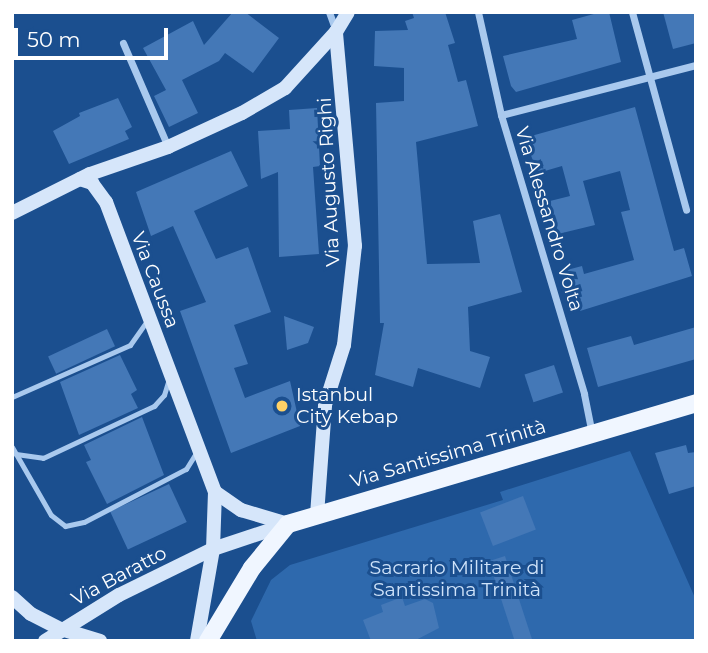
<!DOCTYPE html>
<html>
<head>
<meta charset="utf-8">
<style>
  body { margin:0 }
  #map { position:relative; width:708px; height:653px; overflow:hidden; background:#1b4f8f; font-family:Montserrat,sans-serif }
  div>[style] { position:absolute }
  .green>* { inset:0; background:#2e69ad }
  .building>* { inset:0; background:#4478b7; transform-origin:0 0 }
  .lane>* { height:5px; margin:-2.5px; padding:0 2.5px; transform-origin:2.5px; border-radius:2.5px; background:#a9c9ee }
  .street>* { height:7px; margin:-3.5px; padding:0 3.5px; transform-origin:3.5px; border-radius:3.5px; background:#a9c9ee }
  .secondary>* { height:14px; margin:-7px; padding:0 7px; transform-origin:7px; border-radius:7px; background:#d6e6fa }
  .primary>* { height:18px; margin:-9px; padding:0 9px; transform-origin:9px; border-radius:9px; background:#f0f6ff }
  .dots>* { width:19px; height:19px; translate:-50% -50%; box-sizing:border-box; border:4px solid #1b4f8f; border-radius:50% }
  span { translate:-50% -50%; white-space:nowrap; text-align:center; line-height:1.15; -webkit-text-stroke:6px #1b4f8f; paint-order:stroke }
  .street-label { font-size:19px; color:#fff }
  .poi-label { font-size:19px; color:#fff }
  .left { translate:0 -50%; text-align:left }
  .park-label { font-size:19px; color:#cfe3fa }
  .frame { position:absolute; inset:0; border:14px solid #fff; pointer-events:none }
  .scale { position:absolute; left:14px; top:28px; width:154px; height:32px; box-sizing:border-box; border:4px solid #fff; border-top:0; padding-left:9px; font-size:21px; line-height:24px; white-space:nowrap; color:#fff; -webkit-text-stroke:5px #1b4f8f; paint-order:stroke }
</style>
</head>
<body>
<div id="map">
  <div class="green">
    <div style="clip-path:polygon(630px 451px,696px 600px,696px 641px,257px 641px,251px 621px,271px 580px,290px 565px,503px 500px,500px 492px)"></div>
  </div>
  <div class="building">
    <div style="clip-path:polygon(233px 12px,245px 12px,279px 38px,253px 73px,225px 53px,219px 61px,182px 80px,198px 113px,169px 127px,154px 96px,166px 90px,143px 48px,193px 21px,204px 45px)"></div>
    <div style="clip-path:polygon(412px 12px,445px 12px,455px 43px,448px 45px,458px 82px,466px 80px,478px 126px,416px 142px,427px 264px,480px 263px,473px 221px,500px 214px,522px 292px,468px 307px,470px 351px,490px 357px,480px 388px,418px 368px,413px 387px,375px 375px,384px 323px,380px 323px,376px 103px,404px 101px,404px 68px,374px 66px,375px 31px,408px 30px,405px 21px,414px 18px)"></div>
    <div style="clip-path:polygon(601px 12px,609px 12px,621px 62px,516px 92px,511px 86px,503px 56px,577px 39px,572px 20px)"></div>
    <div style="clip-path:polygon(663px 12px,696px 12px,696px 43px,673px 49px)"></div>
    <div style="clip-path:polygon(118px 98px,132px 127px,125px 131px,129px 139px,69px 164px,53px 131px,80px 116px,79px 113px)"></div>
    <div style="clip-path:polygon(635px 107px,674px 251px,684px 248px,692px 276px,580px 311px,567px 270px,582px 266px,584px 274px,634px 260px,621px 212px,630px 210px,620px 171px,583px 181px,595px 225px,558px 234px,550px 201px,570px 196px,562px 166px,538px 173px,524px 138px)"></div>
    <div style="clip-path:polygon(317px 108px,320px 166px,313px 167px,319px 254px,279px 257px,278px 172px,261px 179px,258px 131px,290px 129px,289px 110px)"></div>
    <div style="clip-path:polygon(231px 151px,248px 186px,194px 211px,216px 259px,248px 247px,271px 312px,234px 325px,248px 364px,234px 368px,245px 398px,290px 381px,300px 426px,231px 453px,180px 311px,206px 302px,173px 226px,151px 236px,136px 192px)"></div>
    <div style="clip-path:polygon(284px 316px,314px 327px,308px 343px,287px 350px)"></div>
    <div style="clip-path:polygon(696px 327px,696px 359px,598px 387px,587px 348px,631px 336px,634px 345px)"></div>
    <div style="left:107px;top:329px;width:19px;height:65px;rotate:65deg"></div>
    <div style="clip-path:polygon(120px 355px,137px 390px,131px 394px,138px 408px,79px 435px,60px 382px)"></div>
    <div style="left:554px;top:365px;width:29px;height:31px;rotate:72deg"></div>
    <div style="clip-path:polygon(142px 417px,164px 475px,107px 504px,86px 462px,91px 460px,84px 445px)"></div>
    <div style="clip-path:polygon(686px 445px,688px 453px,696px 452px,696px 486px,669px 494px,655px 453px)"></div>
    <div style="left:169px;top:484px;width:42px;height:65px;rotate:65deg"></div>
    <div style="left:523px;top:496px;width:36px;height:46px;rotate:69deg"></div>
    <div style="left:505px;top:556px;width:89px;height:17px;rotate:72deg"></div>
    <div style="clip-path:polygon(402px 597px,405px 606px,425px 599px,433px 603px,439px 628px,414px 641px,371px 641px,363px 620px,383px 612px,381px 605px)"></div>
  </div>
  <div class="lane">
    <div style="left:12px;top:397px;width:129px;rotate:-23.8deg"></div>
    <div style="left:130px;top:345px;width:28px;rotate:-55deg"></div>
    <div style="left:12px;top:447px;width:78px;rotate:60.2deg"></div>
    <div style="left:51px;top:515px;width:18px;rotate:38deg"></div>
    <div style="left:65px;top:526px;width:19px;rotate:-12deg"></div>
    <div style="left:84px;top:522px;width:115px;rotate:-27.5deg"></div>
    <div style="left:186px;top:469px;width:19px;rotate:-58deg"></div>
    <div style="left:16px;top:454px;width:27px;rotate:8deg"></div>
    <div style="left:43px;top:458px;width:123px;rotate:-25.1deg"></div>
    <div style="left:154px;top:406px;width:15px;rotate:-48deg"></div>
    <div style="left:164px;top:395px;width:17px;rotate:-73deg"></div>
  </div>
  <div class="street">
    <div style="left:329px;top:12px;width:20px;rotate:70deg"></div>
    <div style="left:478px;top:12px;width:106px;rotate:77.4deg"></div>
    <div style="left:501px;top:115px;width:291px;rotate:73.4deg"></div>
    <div style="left:584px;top:394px;width:41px;rotate:78.7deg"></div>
    <div style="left:632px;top:12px;width:205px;rotate:74.7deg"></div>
    <div style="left:123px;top:43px;width:113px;rotate:66.6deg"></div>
    <div style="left:501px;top:115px;width:201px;rotate:-14.4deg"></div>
  </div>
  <div class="secondary">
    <div style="left:80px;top:179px;width:13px;rotate:18deg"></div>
    <div style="left:92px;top:183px;width:24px;rotate:54deg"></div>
    <div style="left:106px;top:202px;width:310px;rotate:69.4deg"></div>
    <div style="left:215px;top:492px;width:57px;rotate:92deg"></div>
    <div style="left:213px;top:549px;width:93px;rotate:99.9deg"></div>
    <div style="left:12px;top:213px;width:87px;rotate:-26.6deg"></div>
    <div style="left:90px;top:174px;width:83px;rotate:-19.1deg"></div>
    <div style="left:168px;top:147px;width:81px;rotate:-24.7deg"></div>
    <div style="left:242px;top:113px;width:50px;rotate:-30.2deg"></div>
    <div style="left:285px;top:88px;width:76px;rotate:-47.7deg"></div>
    <div style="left:336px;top:32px;width:23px;rotate:-59deg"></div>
    <div style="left:215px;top:492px;width:32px;rotate:35deg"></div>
    <div style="left:241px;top:510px;width:49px;rotate:16.6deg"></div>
    <div style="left:317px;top:515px;width:110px;rotate:-85.8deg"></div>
    <div style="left:325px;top:405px;width:63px;rotate:-72.4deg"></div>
    <div style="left:344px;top:345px;width:100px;rotate:-83.7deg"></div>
    <div style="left:355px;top:246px;width:215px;rotate:-95.1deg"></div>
    <div style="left:12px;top:597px;width:25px;rotate:42deg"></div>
    <div style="left:31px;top:614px;width:34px;rotate:27deg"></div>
    <div style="left:61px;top:629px;width:41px;rotate:17.1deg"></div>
    <div style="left:45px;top:641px;width:87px;rotate:-31.9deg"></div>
    <div style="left:119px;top:595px;width:105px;rotate:-26.1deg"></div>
    <div style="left:213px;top:549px;width:79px;rotate:-18.4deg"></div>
  </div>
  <div class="primary">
    <div style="left:208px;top:641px;width:85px;rotate:-58.9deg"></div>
    <div style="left:252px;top:568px;width:57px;rotate:-50.7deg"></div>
    <div style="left:288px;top:524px;width:426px;rotate:-16.5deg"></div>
  </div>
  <div class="dots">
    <div style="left:282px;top:406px;background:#ffd166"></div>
  </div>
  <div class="street-label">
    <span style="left:329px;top:182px;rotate:-93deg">Via Augusto Righi</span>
    <span style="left:549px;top:219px;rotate:73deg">Via Alessandro Volta</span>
    <span style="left:155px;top:280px;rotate:69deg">Via Caussa</span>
    <span style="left:448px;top:454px;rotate:-16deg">Via Santissima Trinità</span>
    <span style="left:119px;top:576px;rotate:-28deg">Via Baratto</span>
  </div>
  <div class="poi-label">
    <span class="left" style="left:296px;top:406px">Istanbul<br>City Kebap</span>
  </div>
  <div class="park-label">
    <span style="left:457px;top:579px">Sacrario Militare di<br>Santissima Trinità</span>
  </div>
  <div class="frame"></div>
  <div class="scale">50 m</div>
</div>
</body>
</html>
